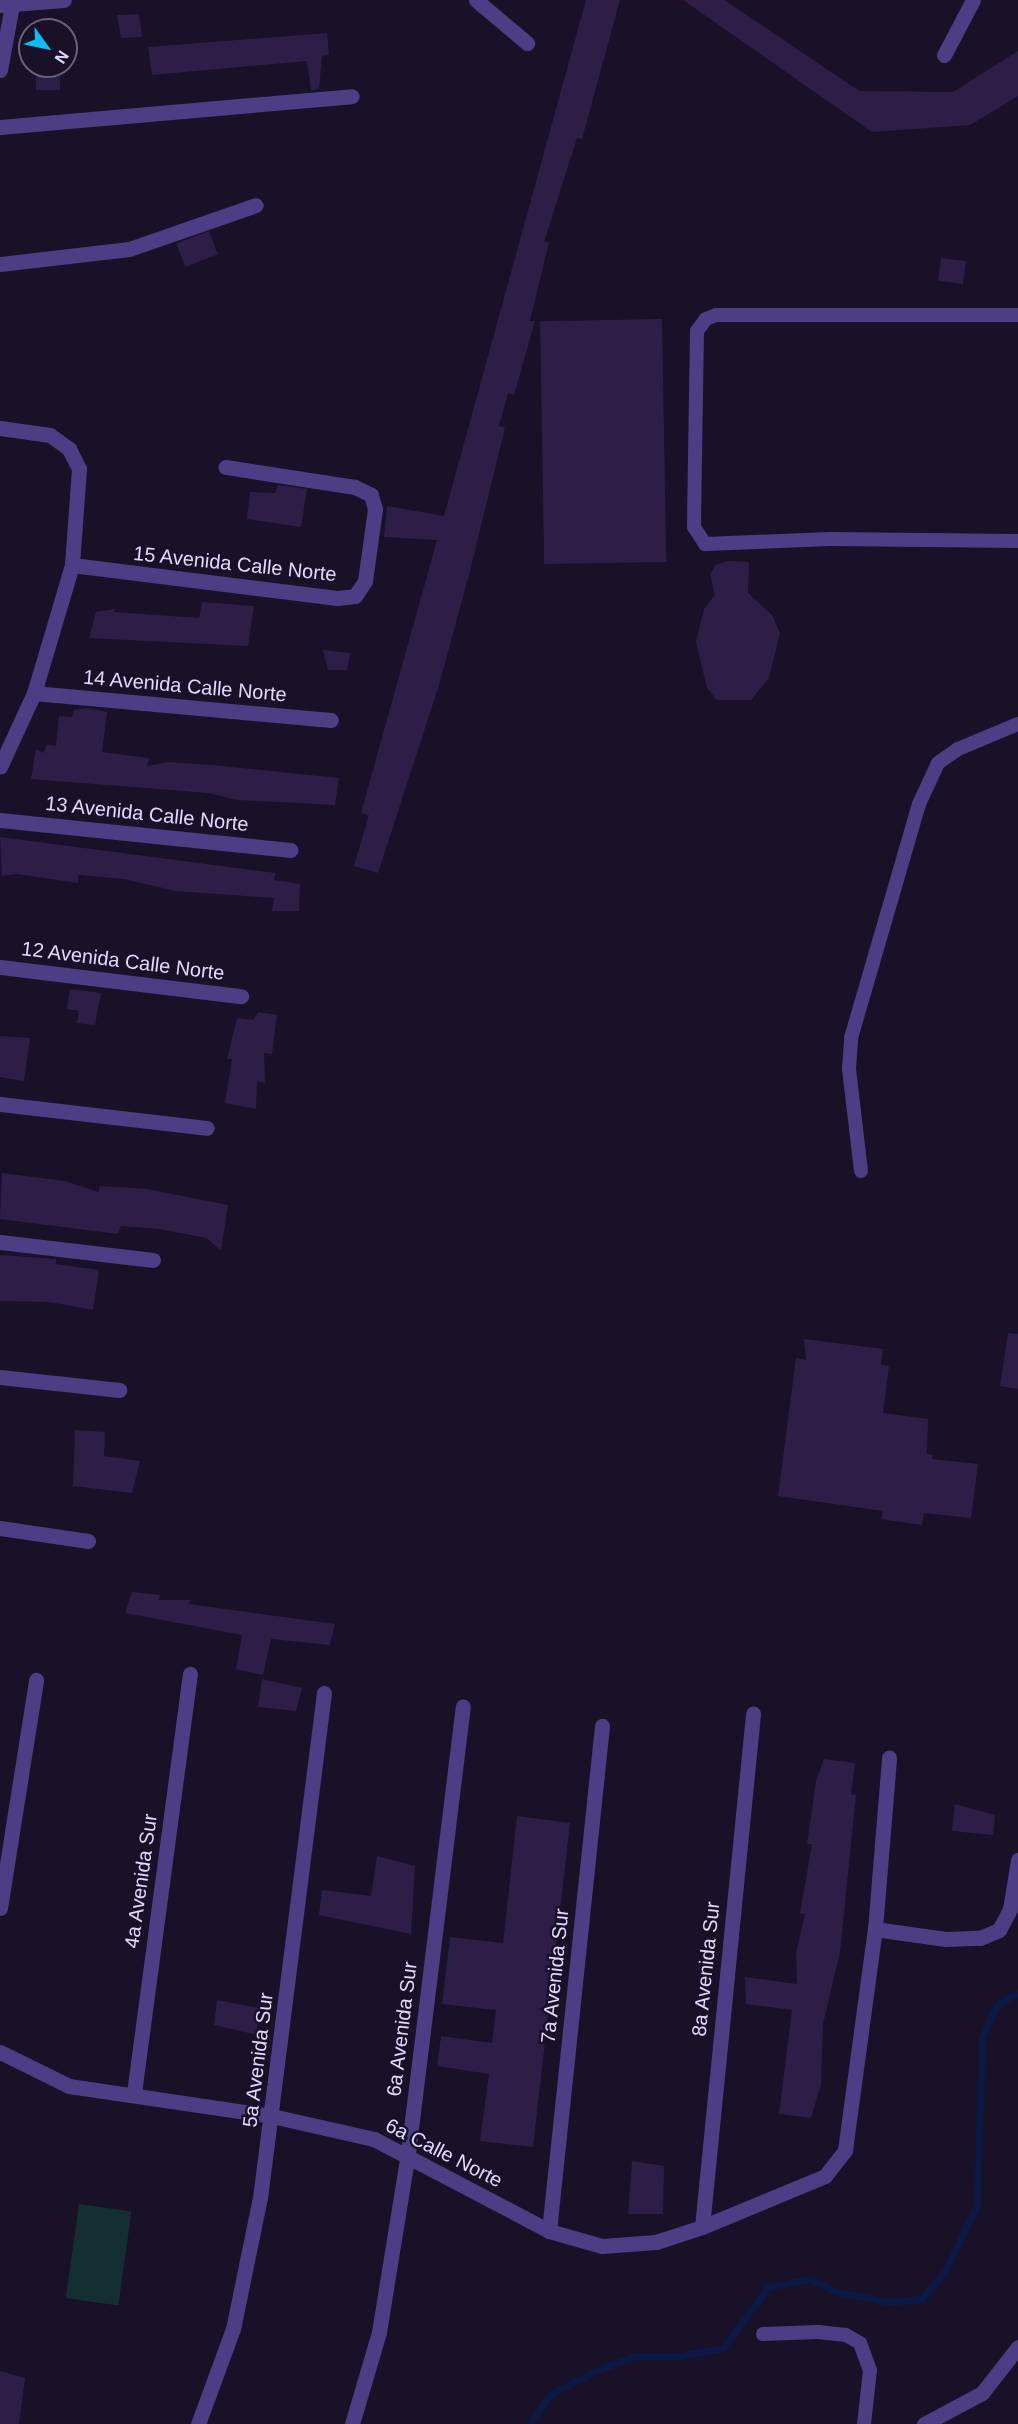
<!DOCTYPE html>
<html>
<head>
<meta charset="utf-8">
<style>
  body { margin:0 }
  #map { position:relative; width:1018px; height:2424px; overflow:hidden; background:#181128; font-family:Helvetica,sans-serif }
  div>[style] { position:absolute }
  .green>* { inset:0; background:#142f32; transform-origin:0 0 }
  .stream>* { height:7px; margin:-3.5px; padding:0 3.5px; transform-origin:3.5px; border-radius:3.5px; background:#0c1945 }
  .building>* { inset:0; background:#2d1e48; transform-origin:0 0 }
  .lane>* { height:14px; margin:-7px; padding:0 7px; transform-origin:7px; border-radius:7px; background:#4b3e85 }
  .street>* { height:15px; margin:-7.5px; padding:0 7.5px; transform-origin:7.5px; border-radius:7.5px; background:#4b3e85 }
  span { translate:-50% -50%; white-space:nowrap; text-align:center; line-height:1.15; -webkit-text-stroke:5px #181128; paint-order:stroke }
  .street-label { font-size:20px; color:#e3d9fe }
  .north { position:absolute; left:18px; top:18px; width:60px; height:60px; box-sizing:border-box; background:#181128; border:2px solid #69617e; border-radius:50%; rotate:123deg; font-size:16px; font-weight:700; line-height:24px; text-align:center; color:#e3d9fe }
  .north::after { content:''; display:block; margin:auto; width:21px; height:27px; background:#0cbdf7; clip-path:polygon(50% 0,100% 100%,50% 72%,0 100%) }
</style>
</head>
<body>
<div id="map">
  <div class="green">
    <div style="left:79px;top:2204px;width:53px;height:95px;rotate:8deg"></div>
  </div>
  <div class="stream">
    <div style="left:529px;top:2424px;width:37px;rotate:-54deg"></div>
    <div style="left:551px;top:2394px;width:50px;rotate:-27.6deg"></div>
    <div style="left:595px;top:2371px;width:44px;rotate:-20.1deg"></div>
    <div style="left:636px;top:2356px;width:43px"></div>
    <div style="left:679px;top:2356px;width:45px;rotate:-10.3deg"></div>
    <div style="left:723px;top:2348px;width:76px;rotate:-53.6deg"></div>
    <div style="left:768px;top:2287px;width:43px;rotate:-10.8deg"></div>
    <div style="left:810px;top:2279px;width:31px;rotate:25deg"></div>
    <div style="left:838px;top:2292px;width:51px;rotate:11.3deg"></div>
    <div style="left:888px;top:2302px;width:34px;rotate:-5deg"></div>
    <div style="left:922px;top:2299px;width:36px;rotate:-51deg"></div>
    <div style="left:945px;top:2271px;width:73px;rotate:-64.1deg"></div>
    <div style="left:977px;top:2205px;width:167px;rotate:-88.3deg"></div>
    <div style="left:982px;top:2038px;width:35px;rotate:-66deg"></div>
    <div style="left:996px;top:2006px;width:26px;rotate:-32deg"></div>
  </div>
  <div class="building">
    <div style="clip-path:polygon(586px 0,620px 0,582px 139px,577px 138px,544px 242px,549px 242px,530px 321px,535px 321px,514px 395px,508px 393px,499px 426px,505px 428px,470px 571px,439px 685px,378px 873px,354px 866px,369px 815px,361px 813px,437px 540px,384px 537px,387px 506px,444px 516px)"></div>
    <div style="clip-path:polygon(683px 0,724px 0,859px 91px,953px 92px,1018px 51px,1018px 96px,970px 125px,872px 132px)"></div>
    <div style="clip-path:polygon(139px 14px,142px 37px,121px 38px,117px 15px)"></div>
    <div style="clip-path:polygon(327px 33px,329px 55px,322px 56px,319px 89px,311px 90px,307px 61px,152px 75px,148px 47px)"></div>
    <div style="left:36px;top:66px;width:24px;height:24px"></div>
    <div style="left:209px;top:231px;width:25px;height:35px;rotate:69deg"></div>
    <div style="left:941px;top:258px;width:25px;height:23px;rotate:7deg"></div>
    <div style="left:662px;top:319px;width:243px;height:122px;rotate:89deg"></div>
    <div style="clip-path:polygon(278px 485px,307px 489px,301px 527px,247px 519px,250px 492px,275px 493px)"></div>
    <div style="clip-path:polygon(728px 561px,749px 562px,748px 593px,772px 615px,780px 633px,769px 678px,751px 700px,717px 700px,707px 688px,696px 642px,704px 609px,715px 595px,710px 574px,716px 565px)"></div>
    <div style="clip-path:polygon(202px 602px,254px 606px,248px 646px,89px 638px,96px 612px,115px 609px,114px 612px,199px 618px)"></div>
    <div style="clip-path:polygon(323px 650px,350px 653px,347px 670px,328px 670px)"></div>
    <div style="clip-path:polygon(88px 708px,107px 712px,102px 752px,149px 758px,147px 766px,168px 762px,212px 765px,339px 778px,335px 805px,237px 800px,209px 793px,31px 779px,36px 749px,43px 753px,47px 745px,56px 746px,59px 716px,72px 717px,74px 710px)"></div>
    <div style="clip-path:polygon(0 837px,276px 873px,274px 880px,300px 884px,299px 911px,272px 911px,274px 898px,176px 891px,124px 879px,78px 875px,78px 883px,17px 874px,2px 876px)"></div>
    <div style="clip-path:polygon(70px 989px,101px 993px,95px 1025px,77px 1023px,79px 1011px,67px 1009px)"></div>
    <div style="clip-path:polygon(258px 1012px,277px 1015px,272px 1054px,264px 1053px,265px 1083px,257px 1081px,256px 1109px,225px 1103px,232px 1059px,227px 1059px,237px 1018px,253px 1020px)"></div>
    <div style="clip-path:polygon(0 1036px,30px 1038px,24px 1081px,0 1077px)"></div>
    <div style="clip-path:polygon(2px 1173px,65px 1181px,98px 1192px,100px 1186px,147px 1189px,228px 1205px,221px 1251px,207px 1238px,159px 1229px,121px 1226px,118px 1234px,0 1219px)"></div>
    <div style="clip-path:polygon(0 1255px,56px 1259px,56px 1264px,99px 1270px,93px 1310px,50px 1302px,0 1301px)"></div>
    <div style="clip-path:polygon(1008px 1333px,1018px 1334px,1018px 1389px,1000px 1386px)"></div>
    <div style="clip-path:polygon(804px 1339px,883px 1349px,881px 1365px,889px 1366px,883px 1413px,928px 1419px,927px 1454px,933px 1455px,932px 1459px,978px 1464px,971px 1518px,924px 1513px,922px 1525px,881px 1519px,883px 1511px,778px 1496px,796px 1358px,806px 1360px)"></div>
    <div style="clip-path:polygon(75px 1430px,105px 1432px,104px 1456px,140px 1461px,132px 1493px,73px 1486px)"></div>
    <div style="clip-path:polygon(132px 1592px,160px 1595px,159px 1600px,190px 1600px,189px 1604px,335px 1624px,330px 1645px,271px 1639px,263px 1675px,236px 1669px,242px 1635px,125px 1613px)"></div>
    <div style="clip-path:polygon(262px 1679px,302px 1688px,296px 1711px,258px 1707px)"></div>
    <div style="clip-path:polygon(824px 1759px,855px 1763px,851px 1794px,856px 1795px,840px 1952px,823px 2024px,821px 2084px,811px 2118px,779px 2114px,792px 2010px,746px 2004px,745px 1977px,797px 1984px,796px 1953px,805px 1914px,800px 1913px,812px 1844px,807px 1844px,816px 1781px)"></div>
    <div style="clip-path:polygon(955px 1804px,995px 1815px,993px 1835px,952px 1831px)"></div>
    <div style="clip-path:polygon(517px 1816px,570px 1823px,533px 2147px,480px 2141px,489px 2074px,437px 2066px,441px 2036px,492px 2043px,496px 2010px,442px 2004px,450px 1937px,503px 1943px)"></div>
    <div style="clip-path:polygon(377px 1856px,415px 1866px,411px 1934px,319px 1915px,322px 1890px,371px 1896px)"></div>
    <div style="clip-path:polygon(217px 2000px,258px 2008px,257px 2035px,214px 2025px)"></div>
    <div style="clip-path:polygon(632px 2161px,664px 2166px,663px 2214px,628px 2214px)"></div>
    <div style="clip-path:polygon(0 2371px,25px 2378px,19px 2424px,0 2424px)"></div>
  </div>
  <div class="lane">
    <div style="left:1018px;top:315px;width:302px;rotate:180deg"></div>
    <div style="left:716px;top:315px;width:11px;rotate:158deg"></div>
    <div style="left:706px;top:319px;width:15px;rotate:127deg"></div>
    <div style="left:697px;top:331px;width:196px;rotate:90.9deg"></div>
    <div style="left:694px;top:527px;width:20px;rotate:57deg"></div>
    <div style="left:705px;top:544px;width:125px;rotate:-2.3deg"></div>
    <div style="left:830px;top:539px;width:188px;rotate:0.6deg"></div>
    <div style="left:861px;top:1171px;width:103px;rotate:-96.7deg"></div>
    <div style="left:849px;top:1069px;width:31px;rotate:-86deg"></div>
    <div style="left:851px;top:1038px;width:244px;rotate:-73.8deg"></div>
    <div style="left:919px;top:804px;width:45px;rotate:-65.1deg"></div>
    <div style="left:938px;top:763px;width:24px;rotate:-35deg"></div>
    <div style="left:958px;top:749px;width:65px;rotate:-22.6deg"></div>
    <div style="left:763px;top:2334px;width:55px;rotate:-2.1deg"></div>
    <div style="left:818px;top:2332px;width:28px;rotate:6deg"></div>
    <div style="left:846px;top:2335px;width:16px;rotate:30deg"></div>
    <div style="left:860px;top:2343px;width:29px;rotate:70deg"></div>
    <div style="left:870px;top:2370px;width:54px;rotate:96.3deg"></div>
  </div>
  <div class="street">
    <div style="left:476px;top:0;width:67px;rotate:40.1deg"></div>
    <div style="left:0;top:5px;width:64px;rotate:-4.5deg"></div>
    <div style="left:944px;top:55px;width:62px;rotate:-62.2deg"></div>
    <div style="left:0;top:70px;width:71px;rotate:-79.5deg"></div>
    <div style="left:0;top:127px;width:353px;rotate:-5deg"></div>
    <div style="left:0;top:264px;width:130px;rotate:-6.6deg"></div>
    <div style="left:129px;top:249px;width:134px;rotate:-19.1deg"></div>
    <div style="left:0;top:428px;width:50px;rotate:8deg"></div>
    <div style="left:50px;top:435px;width:24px;rotate:36deg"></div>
    <div style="left:69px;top:449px;width:22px;rotate:63deg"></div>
    <div style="left:79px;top:469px;width:96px;rotate:94.2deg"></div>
    <div style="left:72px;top:565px;width:134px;rotate:106.5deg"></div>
    <div style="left:34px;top:693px;width:81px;rotate:114.7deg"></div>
    <div style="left:72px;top:565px;width:267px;rotate:7.1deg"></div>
    <div style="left:337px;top:598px;width:18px;rotate:-6deg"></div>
    <div style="left:355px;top:596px;width:18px;rotate:-56deg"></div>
    <div style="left:365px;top:581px;width:73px;rotate:-82.1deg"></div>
    <div style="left:375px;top:509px;width:15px;rotate:-106deg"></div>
    <div style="left:371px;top:495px;width:18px;rotate:-153deg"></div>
    <div style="left:355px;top:487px;width:131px;rotate:-171.2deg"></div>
    <div style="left:34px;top:693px;width:298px;rotate:5.2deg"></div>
    <div style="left:0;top:820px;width:292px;rotate:5.9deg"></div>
    <div style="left:0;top:967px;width:243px;rotate:6.9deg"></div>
    <div style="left:0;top:1104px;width:208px;rotate:6.6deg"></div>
    <div style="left:0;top:1242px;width:154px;rotate:6.7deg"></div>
    <div style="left:0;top:1377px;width:120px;rotate:6.2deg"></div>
    <div style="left:0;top:1528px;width:89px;rotate:8.4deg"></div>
    <div style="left:0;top:1908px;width:231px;rotate:-81deg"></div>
    <div style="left:875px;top:1929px;width:71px;rotate:8.1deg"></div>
    <div style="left:945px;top:1939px;width:35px;rotate:-2deg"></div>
    <div style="left:980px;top:1938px;width:21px;rotate:-23deg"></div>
    <div style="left:999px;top:1930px;width:24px;rotate:-62deg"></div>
    <div style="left:1010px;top:1909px;width:50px;rotate:-80.7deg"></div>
    <div style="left:0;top:2052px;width:77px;rotate:26.2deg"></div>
    <div style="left:69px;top:2086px;width:205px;rotate:8.4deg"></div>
    <div style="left:272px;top:2116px;width:105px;rotate:12.7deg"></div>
    <div style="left:374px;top:2139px;width:198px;rotate:27.7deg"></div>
    <div style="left:549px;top:2231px;width:55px;rotate:15.8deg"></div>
    <div style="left:602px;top:2246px;width:54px;rotate:-4.2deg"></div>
    <div style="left:656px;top:2242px;width:48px;rotate:-18.1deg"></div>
    <div style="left:702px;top:2227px;width:133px;rotate:-22.5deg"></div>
    <div style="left:825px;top:2176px;width:33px;rotate:-52deg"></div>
    <div style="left:845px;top:2150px;width:223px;rotate:-82.3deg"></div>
    <div style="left:875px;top:1929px;width:172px;rotate:-85.3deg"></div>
    <div style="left:134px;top:2093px;width:423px;rotate:-82.4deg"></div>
    <div style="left:702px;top:2227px;width:516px;rotate:-84.32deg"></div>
    <div style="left:549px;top:2231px;width:508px;rotate:-84.01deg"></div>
    <div style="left:198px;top:2424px;width:101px;rotate:-69.8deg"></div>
    <div style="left:233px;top:2329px;width:134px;rotate:-78.4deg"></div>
    <div style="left:260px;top:2198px;width:509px;rotate:-82.78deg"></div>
    <div style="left:352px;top:2424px;width:96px;rotate:-73.6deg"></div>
    <div style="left:379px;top:2332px;width:181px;rotate:-80.8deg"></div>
    <div style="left:408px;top:2153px;width:450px;rotate:-83deg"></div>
    <div style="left:924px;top:2424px;width:66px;rotate:-28.1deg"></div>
    <div style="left:982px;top:2393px;width:58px;rotate:-52deg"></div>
  </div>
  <div class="street-label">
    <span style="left:235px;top:564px;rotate:6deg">15 Avenida Calle Norte</span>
    <span style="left:185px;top:686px;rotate:5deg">14 Avenida Calle Norte</span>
    <span style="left:147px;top:814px;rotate:6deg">13 Avenida Calle Norte</span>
    <span style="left:123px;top:961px;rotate:7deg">12 Avenida Calle Norte</span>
    <span style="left:141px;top:1881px;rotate:-82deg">4a Avenida Sur</span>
    <span style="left:706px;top:1969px;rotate:-84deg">8a Avenida Sur</span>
    <span style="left:555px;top:1976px;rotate:-84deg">7a Avenida Sur</span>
    <span style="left:402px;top:2029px;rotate:-83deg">6a Avenida Sur</span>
    <span style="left:258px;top:2060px;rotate:-83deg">5a Avenida Sur</span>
    <span style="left:444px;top:2153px;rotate:27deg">6a Calle Norte</span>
  </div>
  <div class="north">N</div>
</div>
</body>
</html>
